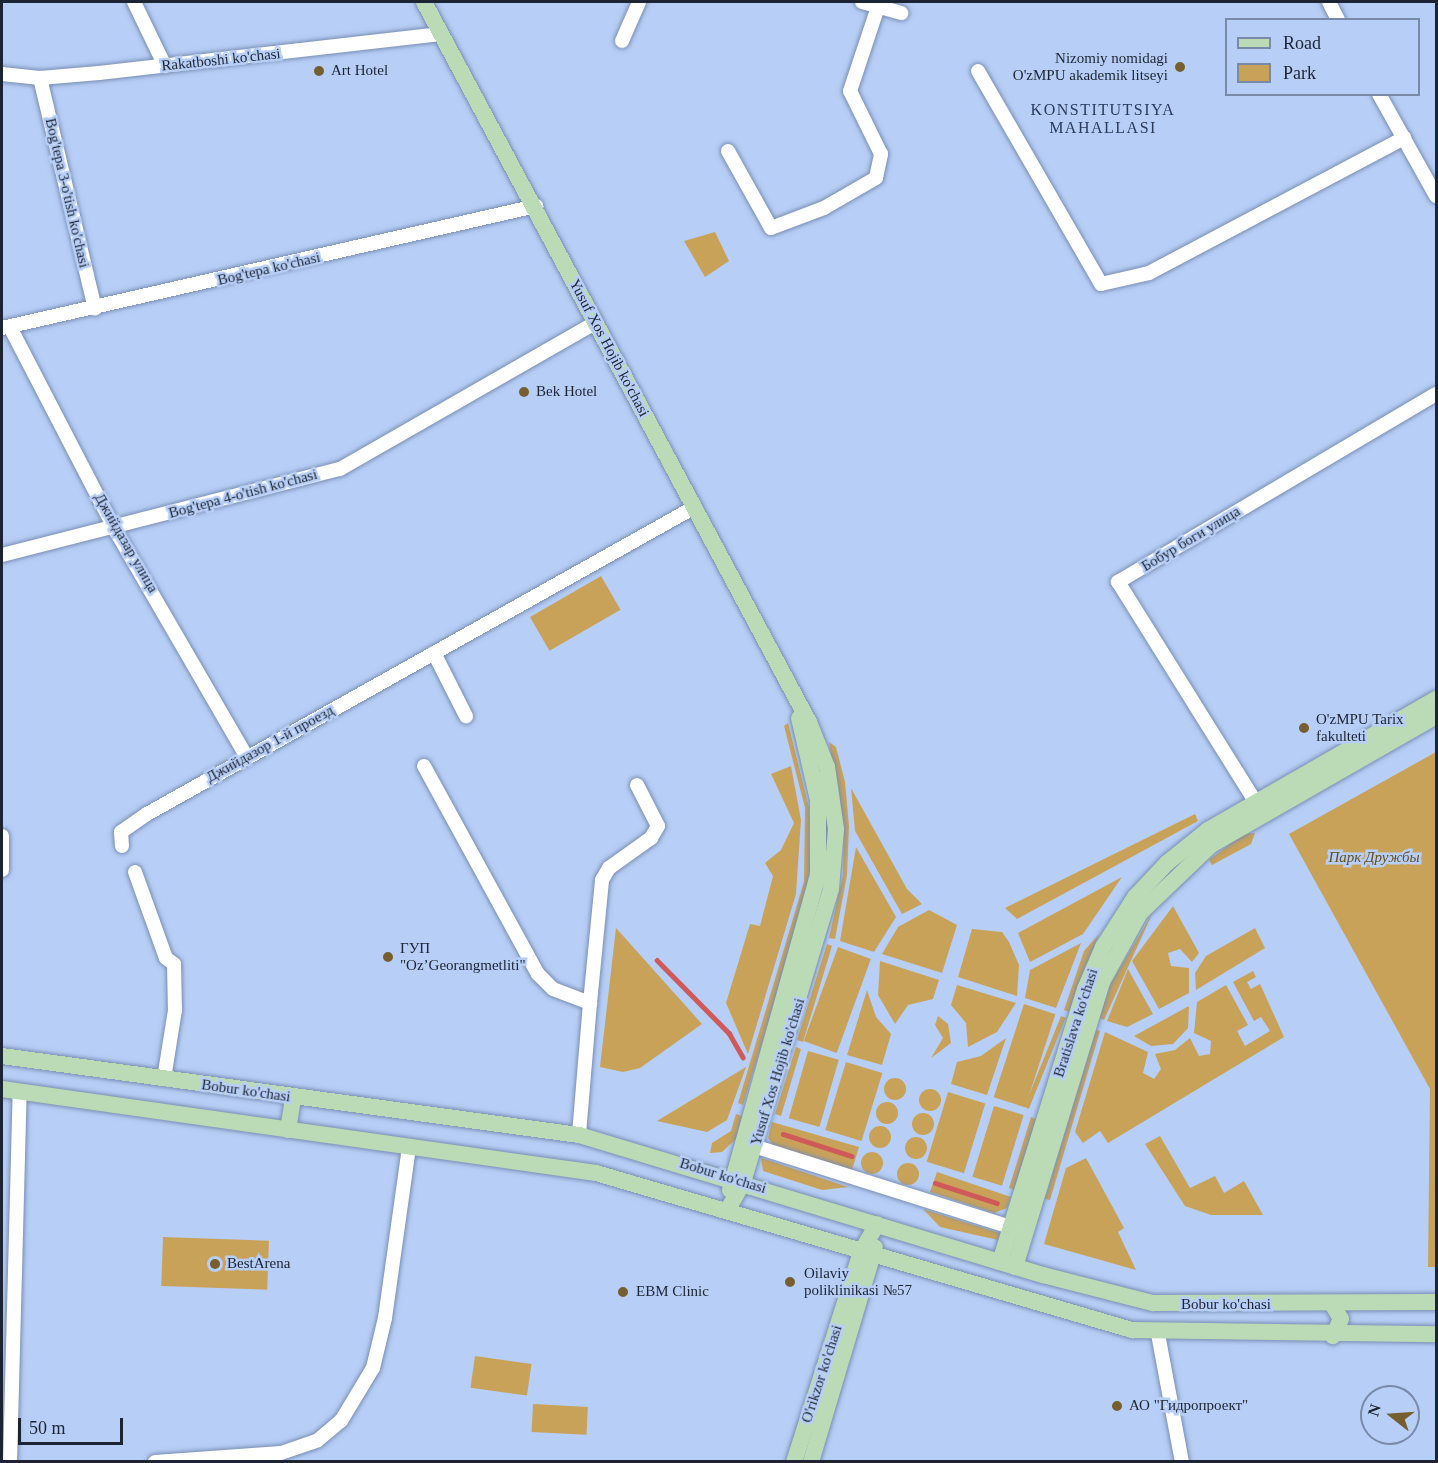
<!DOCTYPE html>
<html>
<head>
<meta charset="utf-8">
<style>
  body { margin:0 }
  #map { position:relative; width:1438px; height:1463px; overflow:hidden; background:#b7cef6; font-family:Georgia,serif }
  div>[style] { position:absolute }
  .green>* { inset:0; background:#c9a25a; transform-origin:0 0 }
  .round { border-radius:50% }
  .stream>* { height:4.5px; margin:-2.25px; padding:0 2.25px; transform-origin:2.25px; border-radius:2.25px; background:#d0595a }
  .roads { filter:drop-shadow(0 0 2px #798eb3) drop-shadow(0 0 2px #798eb3) }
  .minor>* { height:14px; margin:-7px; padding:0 7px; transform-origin:7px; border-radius:7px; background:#fff }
  .major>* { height:16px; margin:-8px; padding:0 8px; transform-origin:8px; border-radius:8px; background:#bbdbb7 }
  .dots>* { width:16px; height:16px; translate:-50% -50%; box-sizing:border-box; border:3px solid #b7cef6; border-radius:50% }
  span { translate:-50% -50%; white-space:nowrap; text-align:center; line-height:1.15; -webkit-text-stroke:5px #b7cef6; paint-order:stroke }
  .poi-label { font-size:15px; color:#1c2433 }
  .right { translate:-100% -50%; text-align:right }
  .left { translate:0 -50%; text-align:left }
  .street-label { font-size:15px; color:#1c2433 }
  .park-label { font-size:15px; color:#664e1d; font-style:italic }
  .neighbourhood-label { font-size:16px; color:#2a3b5c; letter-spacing:1.5px }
  .frame { position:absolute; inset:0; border:3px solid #1c2433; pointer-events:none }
  .legend { position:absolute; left:1225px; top:18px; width:195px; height:78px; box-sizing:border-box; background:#b7cef6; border:2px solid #798aa8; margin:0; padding:8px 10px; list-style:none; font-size:18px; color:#1c2433 }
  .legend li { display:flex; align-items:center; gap:12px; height:30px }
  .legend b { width:30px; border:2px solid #798aa8 }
  .north { position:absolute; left:1360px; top:1385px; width:60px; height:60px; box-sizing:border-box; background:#b7cef6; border:2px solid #798aa8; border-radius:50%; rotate:287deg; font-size:16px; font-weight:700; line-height:24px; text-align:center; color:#1c2433 }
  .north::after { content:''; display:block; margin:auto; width:21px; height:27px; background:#775e2f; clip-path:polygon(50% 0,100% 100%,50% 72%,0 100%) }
  .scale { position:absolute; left:18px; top:1418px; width:105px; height:27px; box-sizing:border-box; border:3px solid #1c2433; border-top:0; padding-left:8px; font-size:18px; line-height:21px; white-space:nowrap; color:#1c2433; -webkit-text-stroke:4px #b7cef6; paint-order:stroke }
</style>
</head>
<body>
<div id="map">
  <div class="green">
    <div style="clip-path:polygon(715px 232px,729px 261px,705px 277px,684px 241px)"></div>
    <div style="left:601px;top:576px;width:39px;height:82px;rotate:60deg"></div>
    <div style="clip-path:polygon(788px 723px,809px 808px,810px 870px,800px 920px,743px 1105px,738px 1103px,804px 882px,805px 808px,784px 726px)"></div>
    <div style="clip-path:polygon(829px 742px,836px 747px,845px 782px,849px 826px,847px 875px,835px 939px,829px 938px,843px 875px,844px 832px)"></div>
    <div style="clip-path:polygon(1436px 752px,1436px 1267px,1428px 1267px,1430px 1089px,1289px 834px)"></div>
    <div style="clip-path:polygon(791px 766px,801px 820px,796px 894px,748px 1054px,726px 1003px,750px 924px,760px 926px,773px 876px,765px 863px,781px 850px,794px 823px,771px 774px)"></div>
    <div style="clip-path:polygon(851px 788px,907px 889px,922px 904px,902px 914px,855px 831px)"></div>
    <div style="clip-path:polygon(1195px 814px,1198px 821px,1017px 919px,1005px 908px)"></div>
    <div style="clip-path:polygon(1255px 833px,1251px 844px,1212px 865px,1209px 860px,1243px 834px)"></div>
    <div style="clip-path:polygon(856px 847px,896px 917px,874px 952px,840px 941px)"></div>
    <div style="clip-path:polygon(1122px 877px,1083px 934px,1030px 962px,1018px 933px)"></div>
    <div style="clip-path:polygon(1173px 906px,1199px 953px,1192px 962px,1180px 949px,1168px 953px,1171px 966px,1189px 968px,1189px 993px,1159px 1009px,1132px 961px)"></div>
    <div style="clip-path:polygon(929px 910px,957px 925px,942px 973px,882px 954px,898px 927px)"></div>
    <div style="clip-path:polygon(1153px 912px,1104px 1020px,1099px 1018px,1111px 983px)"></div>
    <div style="clip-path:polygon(616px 928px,702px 1024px,640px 1068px,623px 1072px,600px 1067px)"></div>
    <div style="clip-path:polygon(1255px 928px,1265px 948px,1196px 990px,1195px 973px,1206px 956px)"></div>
    <div style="clip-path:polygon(972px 929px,1002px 932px,1009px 942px,1019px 965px,1017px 996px,958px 977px)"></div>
    <div style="clip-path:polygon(1099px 934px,1069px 1012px,1064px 1010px,1084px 951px)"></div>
    <div style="clip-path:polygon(1081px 943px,1056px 1008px,1025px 998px,1030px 970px)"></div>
    <div style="clip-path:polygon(827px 944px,832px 946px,803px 1042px,797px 1040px)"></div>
    <div style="left:838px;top:947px;width:35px;height:100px;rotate:20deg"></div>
    <div style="clip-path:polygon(880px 961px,939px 980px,933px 999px,908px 1005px,895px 1024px,878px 995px)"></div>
    <div style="clip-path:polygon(1128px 969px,1153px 1014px,1127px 1027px,1107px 1021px)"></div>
    <div style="clip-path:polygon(1253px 971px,1256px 977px,1247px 982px,1251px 989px,1260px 984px,1284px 1037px,1108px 1143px,1100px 1131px,1083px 1143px,1075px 1132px,1105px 1032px,1148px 1052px,1143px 1073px,1154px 1079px,1161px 1069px,1155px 1054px,1175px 1050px,1190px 1038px,1199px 1056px,1210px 1054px,1211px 1041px,1194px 1033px,1197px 1002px,1226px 985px,1248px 1025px,1237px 1031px,1245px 1046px,1270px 1031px,1261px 1017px,1254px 1021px,1233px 982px)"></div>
    <div style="clip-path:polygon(957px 985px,1016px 1003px,997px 1032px,968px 1047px,966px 1023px,951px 1005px)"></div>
    <div style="clip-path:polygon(867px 990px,876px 1017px,891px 1034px,882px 1065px,847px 1055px)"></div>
    <div style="left:1024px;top:1004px;width:33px;height:98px;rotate:18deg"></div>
    <div style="clip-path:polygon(1189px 1006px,1188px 1028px,1173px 1044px,1151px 1046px,1134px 1036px)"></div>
    <div style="clip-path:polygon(938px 1016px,948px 1024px,951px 1043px,931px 1058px,943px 1038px,935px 1025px)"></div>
    <div style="left:1061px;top:1016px;width:5px;height:98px;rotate:22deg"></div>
    <div style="clip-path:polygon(1096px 1030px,1100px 1031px,1050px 1200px,1045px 1199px)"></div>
    <div style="clip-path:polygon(1006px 1038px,987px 1095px,951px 1084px,957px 1062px,981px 1056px)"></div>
    <div style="clip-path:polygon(796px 1047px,801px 1049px,781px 1116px,775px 1114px)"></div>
    <div style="left:808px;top:1051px;width:32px;height:70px;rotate:16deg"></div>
    <div style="left:846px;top:1062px;width:38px;height:71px;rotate:17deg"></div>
    <div style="clip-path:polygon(746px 1067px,727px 1120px,707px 1132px,657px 1121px)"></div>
    <div class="round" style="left:884px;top:1078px;width:22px;height:22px"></div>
    <div class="round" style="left:919px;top:1089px;width:22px;height:22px"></div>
    <div style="left:948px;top:1092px;width:39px;height:73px;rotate:17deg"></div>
    <div class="round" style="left:876px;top:1102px;width:22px;height:22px"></div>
    <div style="left:994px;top:1106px;width:31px;height:74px;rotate:17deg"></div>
    <div class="round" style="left:912px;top:1113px;width:22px;height:22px"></div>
    <div style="clip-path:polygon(736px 1114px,744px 1117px,738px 1137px,722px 1152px,710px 1153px,712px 1143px,731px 1131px)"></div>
    <div style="clip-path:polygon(1031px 1117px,1036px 1119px,1015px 1190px,1009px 1188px)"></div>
    <div style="clip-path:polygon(772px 1122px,859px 1147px,852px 1170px,773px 1145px,768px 1138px)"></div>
    <div class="round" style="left:869px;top:1126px;width:22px;height:22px"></div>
    <div style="clip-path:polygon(1160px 1136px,1190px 1188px,1215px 1176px,1224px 1193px,1244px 1181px,1263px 1215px,1211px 1215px,1185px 1206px,1145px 1144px)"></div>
    <div class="round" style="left:905px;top:1137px;width:22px;height:22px"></div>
    <div class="round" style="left:861px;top:1152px;width:22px;height:22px"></div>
    <div style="clip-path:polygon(761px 1158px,848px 1187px,849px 1187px,822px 1190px,763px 1171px)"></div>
    <div style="clip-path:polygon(1086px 1158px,1124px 1228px,1118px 1232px,1136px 1270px,1044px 1244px,1066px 1168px)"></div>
    <div class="round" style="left:897px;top:1163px;width:22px;height:22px"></div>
    <div style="clip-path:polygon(937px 1172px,1011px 1197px,1007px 1208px,994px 1213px,930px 1192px)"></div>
    <div style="clip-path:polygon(923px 1209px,1000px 1233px,998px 1240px,940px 1227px)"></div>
    <div style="left:163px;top:1237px;width:106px;height:49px;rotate:2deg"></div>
    <div style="left:475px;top:1356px;width:57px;height:32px;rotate:8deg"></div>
    <div style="left:533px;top:1404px;width:55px;height:28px;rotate:3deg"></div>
  </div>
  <div class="stream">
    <div style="left:657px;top:960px;width:103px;rotate:45.4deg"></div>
    <div style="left:729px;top:1033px;width:28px;rotate:60deg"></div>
    <div style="left:783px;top:1134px;width:72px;rotate:17.7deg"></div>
    <div style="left:935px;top:1183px;width:65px;rotate:17.9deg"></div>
  </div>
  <div class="roads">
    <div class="minor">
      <div style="left:134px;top:2px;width:71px;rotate:64.2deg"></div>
      <div style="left:862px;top:2px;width:41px;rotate:15.8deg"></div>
      <div style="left:1329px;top:2px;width:20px;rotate:63deg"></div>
      <div style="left:622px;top:41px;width:43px;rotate:-66.4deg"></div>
      <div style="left:978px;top:71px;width:246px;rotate:60deg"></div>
      <div style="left:1101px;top:284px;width:49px;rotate:-12.9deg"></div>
      <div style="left:1149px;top:273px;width:289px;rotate:-27.9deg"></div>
      <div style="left:2px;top:74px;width:38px;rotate:6deg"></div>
      <div style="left:40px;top:78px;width:59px;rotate:-4.8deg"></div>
      <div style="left:99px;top:73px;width:344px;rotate:-6.5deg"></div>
      <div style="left:40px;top:78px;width:237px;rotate:76.6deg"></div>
      <div style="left:1379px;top:94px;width:117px;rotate:60.8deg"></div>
      <div style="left:728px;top:151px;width:88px;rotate:60.8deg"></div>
      <div style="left:771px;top:228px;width:57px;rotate:-20.7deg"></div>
      <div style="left:824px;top:208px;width:60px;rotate:-30deg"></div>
      <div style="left:876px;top:178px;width:25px;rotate:-78deg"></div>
      <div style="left:881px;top:154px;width:70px;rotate:-116.2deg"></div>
      <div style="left:850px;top:91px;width:89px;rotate:-71.6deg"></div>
      <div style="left:10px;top:327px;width:226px;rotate:62.6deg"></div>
      <div style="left:114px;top:528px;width:265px;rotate:59.9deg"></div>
      <div style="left:2px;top:328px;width:548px;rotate:-12.87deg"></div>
      <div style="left:2px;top:555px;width:349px;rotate:-14.3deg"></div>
      <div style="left:340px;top:469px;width:294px;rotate:-29.8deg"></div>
      <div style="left:434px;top:653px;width:71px;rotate:63.1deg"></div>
      <div style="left:424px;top:766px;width:237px;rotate:61.3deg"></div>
      <div style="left:538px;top:974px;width:21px;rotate:45deg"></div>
      <div style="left:553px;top:989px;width:40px;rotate:21deg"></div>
      <div style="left:590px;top:1003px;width:132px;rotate:94.8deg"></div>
      <div style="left:1260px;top:809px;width:268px;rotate:-122deg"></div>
      <div style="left:1118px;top:582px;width:369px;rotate:-30.6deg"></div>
      <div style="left:2px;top:836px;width:34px;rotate:90deg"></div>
      <div style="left:122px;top:846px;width:14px;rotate:-94deg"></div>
      <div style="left:121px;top:832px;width:32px;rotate:-35deg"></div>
      <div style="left:147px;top:814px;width:626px;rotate:-29.27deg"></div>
      <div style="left:135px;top:872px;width:91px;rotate:70.2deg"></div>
      <div style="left:166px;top:958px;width:10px;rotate:37deg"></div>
      <div style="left:174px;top:964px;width:46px;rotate:88.8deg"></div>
      <div style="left:175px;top:1010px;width:70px;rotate:99.1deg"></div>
      <div style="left:590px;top:1003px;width:124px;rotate:-84.4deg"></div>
      <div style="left:602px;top:880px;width:14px;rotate:-60deg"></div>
      <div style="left:609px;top:868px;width:52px;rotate:-35.5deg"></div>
      <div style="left:651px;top:838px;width:14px;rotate:-60deg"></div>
      <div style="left:658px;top:826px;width:46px;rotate:-117.1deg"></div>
      <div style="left:744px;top:1143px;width:289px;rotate:17.5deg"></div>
      <div style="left:1158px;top:1334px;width:130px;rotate:79.4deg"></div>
      <div style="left:10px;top:1462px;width:371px;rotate:-88.5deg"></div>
      <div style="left:155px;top:1462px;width:126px;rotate:-4.1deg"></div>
      <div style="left:281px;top:1453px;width:39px;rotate:-19deg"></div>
      <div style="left:318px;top:1440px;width:30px;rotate:-40deg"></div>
      <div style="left:341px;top:1421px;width:62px;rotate:-58.9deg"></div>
      <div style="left:373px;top:1368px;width:51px;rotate:-76.5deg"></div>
      <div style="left:385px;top:1318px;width:173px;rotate:-82deg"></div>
    </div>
    <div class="major">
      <div style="left:424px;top:2px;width:816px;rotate:61.87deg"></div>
      <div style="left:809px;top:722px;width:48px;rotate:68.2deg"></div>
      <div style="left:827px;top:767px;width:63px;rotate:81.7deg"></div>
      <div style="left:836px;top:829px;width:60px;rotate:94.8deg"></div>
      <div style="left:831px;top:889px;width:307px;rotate:106.7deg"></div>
      <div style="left:743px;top:1183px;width:32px;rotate:120deg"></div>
      <div style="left:2px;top:1056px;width:582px;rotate:7.8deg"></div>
      <div style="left:579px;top:1135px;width:485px;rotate:16.8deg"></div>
      <div style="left:1043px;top:1275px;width:114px;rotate:14.3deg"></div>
      <div style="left:1153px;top:1303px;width:283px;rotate:-0.2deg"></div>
      <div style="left:2px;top:1089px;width:600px;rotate:8.05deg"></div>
      <div style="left:596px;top:1173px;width:559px;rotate:16.33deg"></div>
      <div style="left:1132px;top:1330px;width:304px;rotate:0.8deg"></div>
      <div style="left:288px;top:1130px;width:33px;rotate:-81deg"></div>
      <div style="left:730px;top:1190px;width:327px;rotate:-74.4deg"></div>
      <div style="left:818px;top:875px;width:75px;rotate:-90deg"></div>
      <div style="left:818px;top:800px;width:84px;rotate:-103deg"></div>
      <div style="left:1000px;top:1262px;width:286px;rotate:-72.7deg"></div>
      <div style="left:1085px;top:989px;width:46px;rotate:-66.8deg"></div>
      <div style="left:1103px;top:947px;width:59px;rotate:-57.4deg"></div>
      <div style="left:1135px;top:897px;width:47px;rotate:-46.7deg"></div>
      <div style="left:1167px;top:863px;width:53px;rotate:-38.8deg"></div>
      <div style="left:1208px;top:830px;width:263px;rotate:-29.9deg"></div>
      <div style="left:1015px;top:1267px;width:298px;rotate:-73deg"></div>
      <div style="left:1102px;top:982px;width:79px;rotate:-61.2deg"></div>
      <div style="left:1140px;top:913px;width:98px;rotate:-43.8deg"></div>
      <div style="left:1211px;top:845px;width:259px;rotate:-29.8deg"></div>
      <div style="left:1332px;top:1304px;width:17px;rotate:59deg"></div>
      <div style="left:1341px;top:1319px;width:19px;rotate:115deg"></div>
      <div style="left:794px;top:1462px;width:220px;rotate:-72.3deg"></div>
      <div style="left:861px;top:1252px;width:32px;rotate:-60deg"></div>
      <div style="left:811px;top:1462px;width:224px;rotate:-73.4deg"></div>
    </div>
  </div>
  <div class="dots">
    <div style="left:1180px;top:67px;background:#775e2f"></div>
    <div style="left:319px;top:71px;background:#775e2f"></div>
    <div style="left:524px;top:392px;background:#775e2f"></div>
    <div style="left:1304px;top:728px;background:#775e2f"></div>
    <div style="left:388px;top:957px;background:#775e2f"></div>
    <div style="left:215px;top:1264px;background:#775e2f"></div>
    <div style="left:790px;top:1282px;background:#775e2f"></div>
    <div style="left:623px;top:1292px;background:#775e2f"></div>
    <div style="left:1117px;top:1406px;background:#775e2f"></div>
  </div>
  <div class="poi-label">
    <span class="right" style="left:1168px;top:67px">Nizomiy nomidagi<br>O'zMPU akademik litseyi</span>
    <span class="left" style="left:331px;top:71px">Art Hotel</span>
    <span class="left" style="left:536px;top:392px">Bek Hotel</span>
    <span class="left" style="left:1316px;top:728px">O'zMPU Tarix<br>fakulteti</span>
    <span class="left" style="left:400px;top:957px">ГУП<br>"Oz’Georangmetliti"</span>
    <span class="left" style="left:227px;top:1264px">BestArena</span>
    <span class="left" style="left:804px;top:1282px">Oilaviy<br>poliklinikasi №57</span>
    <span class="left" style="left:636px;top:1292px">EBM Clinic</span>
    <span class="left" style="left:1129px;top:1406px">АО "Гидропроект"</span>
  </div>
  <div class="street-label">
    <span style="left:221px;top:60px;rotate:-6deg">Rakatboshi ko'chasi</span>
    <span style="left:67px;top:193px;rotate:77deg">Bog'tepa 3-o'tish ko'chasi</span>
    <span style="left:269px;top:269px;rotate:-13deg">Bog'tepa ko'chasi</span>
    <span style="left:609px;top:348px;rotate:62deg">Yusuf Xos Hojib ko'chasi</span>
    <span style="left:243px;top:494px;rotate:-15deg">Bog'tepa 4-o'tish ko'chasi</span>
    <span style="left:1191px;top:539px;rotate:-31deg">Бобур боги улица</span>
    <span style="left:126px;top:543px;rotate:60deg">Джийдазар улица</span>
    <span style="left:270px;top:744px;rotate:-29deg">Джийдазор 1-й проезд</span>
    <span style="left:1076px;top:1023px;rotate:-72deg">Bratislava ko'chasi</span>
    <span style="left:778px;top:1072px;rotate:-73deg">Yusuf Xos Hojib ko'chasi</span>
    <span style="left:246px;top:1091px;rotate:8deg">Bobur ko'chasi</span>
    <span style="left:723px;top:1176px;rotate:17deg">Bobur ko'chasi</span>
    <span style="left:1226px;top:1305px">Bobur ko'chasi</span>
    <span style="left:822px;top:1374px;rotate:-72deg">O'rikzor ko'chasi</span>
  </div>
  <div class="park-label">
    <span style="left:1374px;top:858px">Парк Дружбы</span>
  </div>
  <div class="neighbourhood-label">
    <span style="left:1103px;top:119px">KONSTITUTSIYA<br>MAHALLASI</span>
  </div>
  <div class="frame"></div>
  <ul class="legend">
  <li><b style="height:8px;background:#bbdbb7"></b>Road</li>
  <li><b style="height:16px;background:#c9a25a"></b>Park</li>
  </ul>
  <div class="north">N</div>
  <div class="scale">50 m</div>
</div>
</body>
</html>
